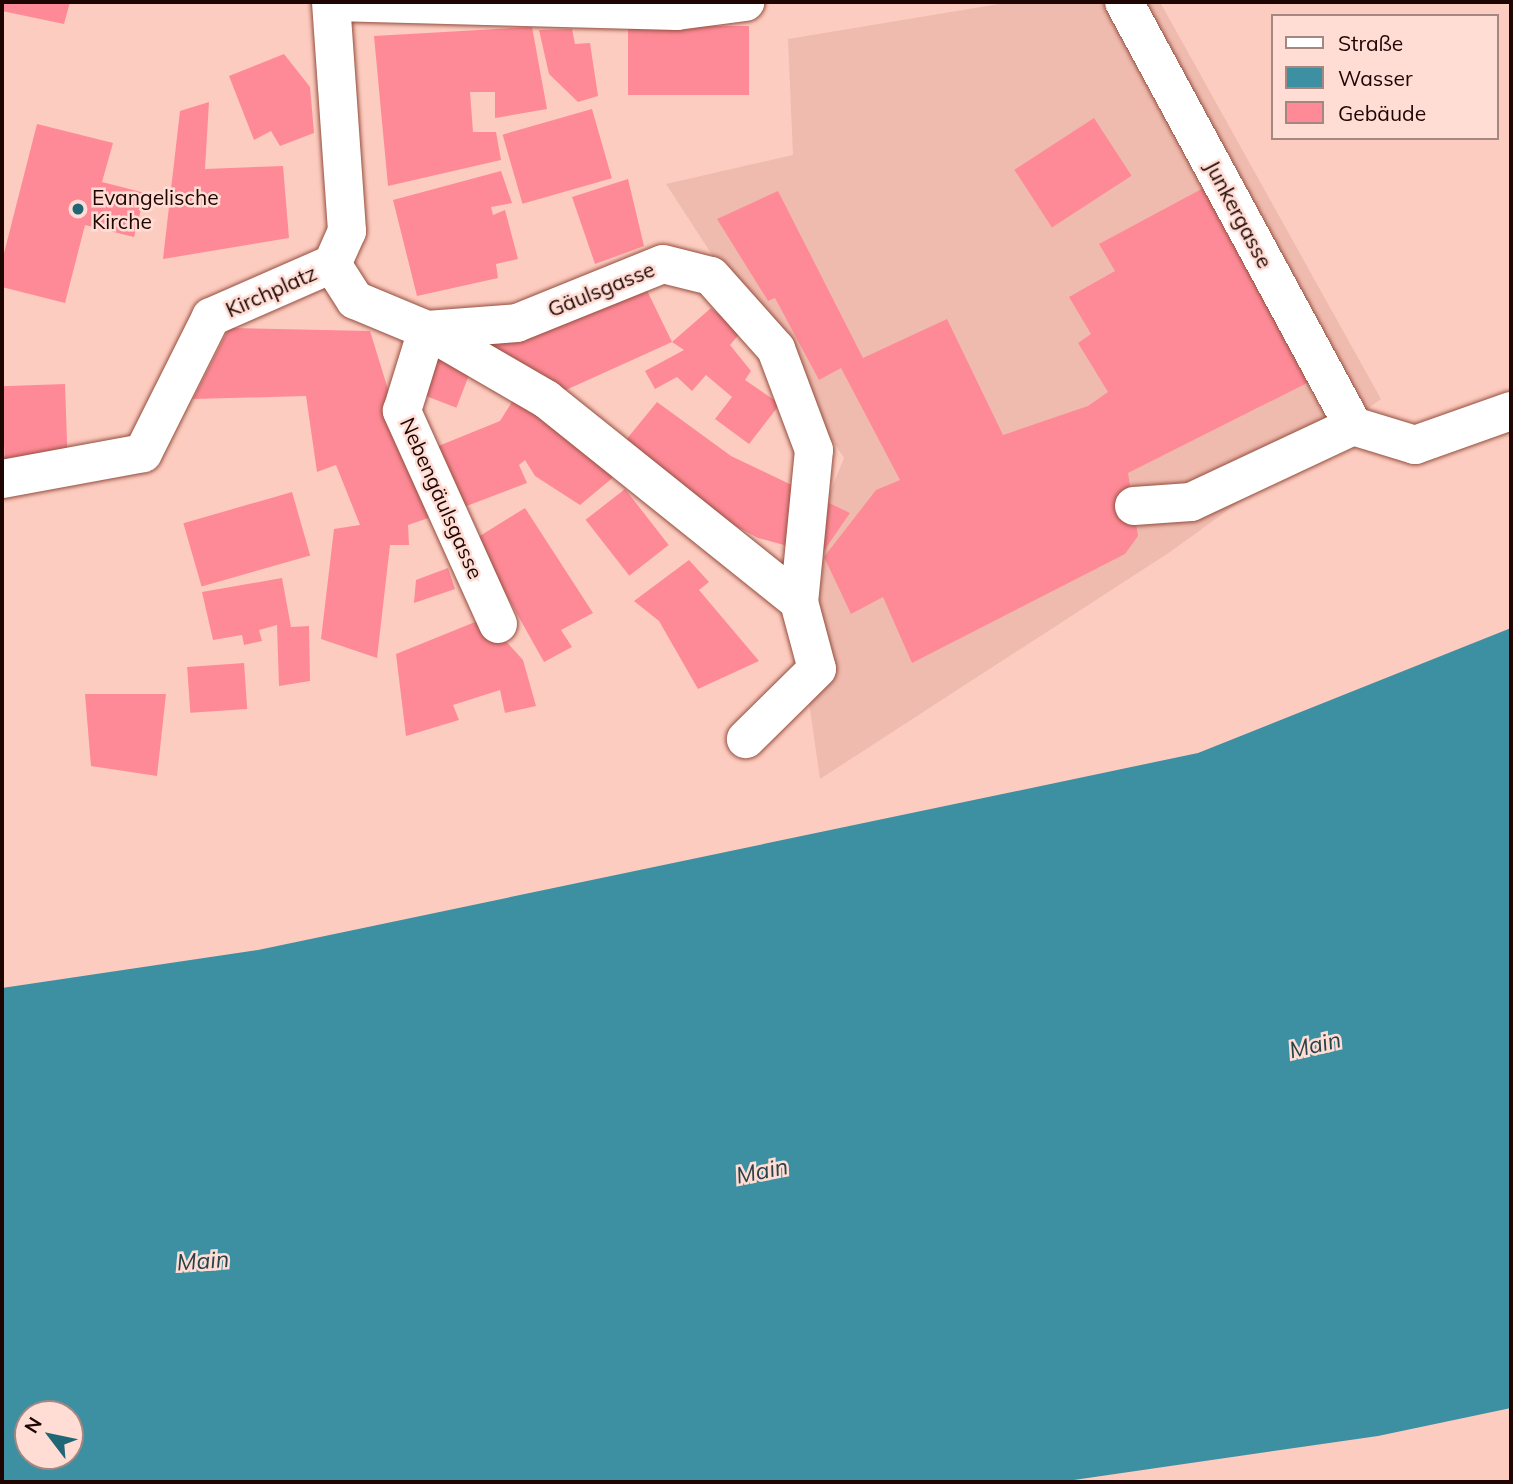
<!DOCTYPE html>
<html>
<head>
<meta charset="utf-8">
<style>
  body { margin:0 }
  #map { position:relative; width:1513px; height:1484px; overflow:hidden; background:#fdccc0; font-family:Mulish,sans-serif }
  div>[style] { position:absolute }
  .built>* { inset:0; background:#f0bbaf }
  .water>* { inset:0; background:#3d90a2 }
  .building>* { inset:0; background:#fe8a97; transform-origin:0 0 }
  .roads { filter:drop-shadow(0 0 2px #944e3e) drop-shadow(0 0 2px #944e3e) }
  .minor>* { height:38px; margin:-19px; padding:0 19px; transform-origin:19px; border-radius:19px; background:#fff }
  .dots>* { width:19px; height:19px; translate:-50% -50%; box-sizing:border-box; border:4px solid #ffddd5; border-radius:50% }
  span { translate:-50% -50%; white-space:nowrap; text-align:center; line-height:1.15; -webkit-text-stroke:5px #ffddd5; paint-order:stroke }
  .poi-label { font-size:21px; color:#1f0502 }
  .left { translate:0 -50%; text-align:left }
  .street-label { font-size:21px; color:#1f0502 }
  .water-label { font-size:23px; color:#284248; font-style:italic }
  .frame { position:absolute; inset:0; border:4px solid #1f0502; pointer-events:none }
  .legend { position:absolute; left:1271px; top:14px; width:228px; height:126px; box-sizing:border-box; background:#ffddd5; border:2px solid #a58781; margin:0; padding:9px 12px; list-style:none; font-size:21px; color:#1f0502 }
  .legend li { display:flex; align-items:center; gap:14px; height:35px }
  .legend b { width:35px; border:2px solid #a58781 }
  .north { position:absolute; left:14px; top:1400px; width:70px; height:70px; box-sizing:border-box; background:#ffddd5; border:2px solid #a58781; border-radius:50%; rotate:302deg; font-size:19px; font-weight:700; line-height:28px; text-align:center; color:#1f0502 }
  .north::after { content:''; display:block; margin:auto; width:24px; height:32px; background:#1f6775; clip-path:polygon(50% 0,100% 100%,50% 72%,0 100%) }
</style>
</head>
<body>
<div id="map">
  <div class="built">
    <div style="clip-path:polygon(1011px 2px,1160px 2px,1381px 399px,1170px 552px,820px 779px,792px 585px,844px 458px,666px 184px,793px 155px,788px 39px)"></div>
  </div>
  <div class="water">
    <div style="clip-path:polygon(evenodd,1511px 628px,1511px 1408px,1378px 1436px,1060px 1482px,2px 1482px,2px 988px,258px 950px,1198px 753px,1511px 628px,28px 1414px,70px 1414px,70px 1456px,28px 1456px,28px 1414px)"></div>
  </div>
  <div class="building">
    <div style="clip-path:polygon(2px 2px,70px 2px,64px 24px,2px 11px)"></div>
    <div style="left:749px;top:26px;width:69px;height:121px;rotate:90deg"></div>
    <div style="clip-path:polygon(532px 27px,547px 109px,495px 118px,495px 92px,470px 92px,473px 132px,496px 132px,501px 160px,388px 186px,374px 36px)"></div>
    <div style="clip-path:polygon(572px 29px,575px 44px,590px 43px,598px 96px,578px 102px,549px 74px,539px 30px)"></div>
    <div style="clip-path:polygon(284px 54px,310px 87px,314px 133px,280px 146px,271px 131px,254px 140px,229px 76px)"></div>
    <div style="clip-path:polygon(209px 102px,205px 169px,283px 166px,289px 238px,163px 259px,180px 111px)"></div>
    <div style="left:592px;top:109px;width:72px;height:93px;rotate:74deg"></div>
    <div style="left:1094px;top:118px;width:69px;height:95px;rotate:57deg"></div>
    <div style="clip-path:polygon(37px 124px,113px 143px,102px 182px,145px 193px,134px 237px,85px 225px,65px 303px,2px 287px,2px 261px)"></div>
    <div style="clip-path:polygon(501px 171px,512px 203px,491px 207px,493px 215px,505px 210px,518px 259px,496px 264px,498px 278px,417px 296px,393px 200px)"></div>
    <div style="clip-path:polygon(628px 179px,644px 246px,595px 264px,572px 197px)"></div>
    <div style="clip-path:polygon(1209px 185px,1319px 377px,1128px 473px,1138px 536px,1125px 554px,912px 663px,883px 597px,851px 614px,824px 557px,876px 490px,900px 480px,841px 368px,819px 380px,775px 298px,768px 301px,717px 219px,778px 191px,863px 358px,947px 319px,1003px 435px,1088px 406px,1108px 392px,1078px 343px,1091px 334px,1069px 297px,1115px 271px,1099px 244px)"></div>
    <div style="clip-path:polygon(639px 274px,672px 342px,546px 399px,482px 351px,583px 307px)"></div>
    <div style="clip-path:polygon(711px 308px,741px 332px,730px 345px,751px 371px,745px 380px,780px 404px,749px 444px,715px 419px,732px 397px,706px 375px,692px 391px,677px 377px,655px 389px,645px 371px,684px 350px,672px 342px)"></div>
    <div style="clip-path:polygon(229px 328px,370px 331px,399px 425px,437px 515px,408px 525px,409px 545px,390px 545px,377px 658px,321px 639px,334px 529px,360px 525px,336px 465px,317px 472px,306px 396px,193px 399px)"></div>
    <div style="left:440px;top:350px;width:36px;height:48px;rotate:21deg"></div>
    <div style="left:65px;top:384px;width:76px;height:63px;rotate:88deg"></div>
    <div style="clip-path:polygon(523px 384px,616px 475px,580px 505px,535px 476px,525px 460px,519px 465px,527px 483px,464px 507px,436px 447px,500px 421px)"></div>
    <div style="clip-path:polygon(657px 402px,731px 456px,850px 513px,821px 555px,758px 538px,693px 503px,621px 446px)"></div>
    <div style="left:625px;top:489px;width:71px;height:50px;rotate:52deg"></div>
    <div style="left:292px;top:492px;width:66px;height:113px;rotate:74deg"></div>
    <div style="clip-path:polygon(525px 508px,593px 613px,561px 630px,572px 647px,544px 662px,475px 539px)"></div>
    <div style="clip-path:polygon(689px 560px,709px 582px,699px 590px,759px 661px,698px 689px,659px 621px,634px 601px)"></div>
    <div style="clip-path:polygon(448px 568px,455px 589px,414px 603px,416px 580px)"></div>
    <div style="clip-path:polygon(282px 578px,291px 627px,309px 626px,310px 681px,279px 686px,277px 625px,259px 630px,262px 641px,244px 645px,242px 635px,213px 640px,202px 592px)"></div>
    <div style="clip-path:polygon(485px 618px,523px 660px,536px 706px,505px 713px,500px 690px,453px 705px,459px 720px,406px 736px,396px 654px)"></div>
    <div style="left:244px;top:663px;width:46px;height:57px;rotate:86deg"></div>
    <div style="clip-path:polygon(85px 694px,166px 694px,157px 776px,91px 766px)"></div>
  </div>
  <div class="roads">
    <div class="minor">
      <div style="left:331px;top:2px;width:230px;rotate:86deg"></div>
      <div style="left:347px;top:231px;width:36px;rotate:114deg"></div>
      <div style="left:332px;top:264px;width:43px;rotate:57.4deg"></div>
      <div style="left:355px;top:300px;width:78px;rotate:22.6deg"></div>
      <div style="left:427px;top:330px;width:138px;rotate:30.1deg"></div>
      <div style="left:546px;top:399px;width:324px;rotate:38.7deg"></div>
      <div style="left:333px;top:2px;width:344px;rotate:1.5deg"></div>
      <div style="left:677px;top:11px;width:69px;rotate:-7.5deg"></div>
      <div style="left:1124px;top:2px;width:482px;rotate:61.6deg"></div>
      <div style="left:2px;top:479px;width:143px;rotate:-10.4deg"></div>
      <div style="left:143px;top:453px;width:152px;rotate:-63.4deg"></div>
      <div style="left:211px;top:317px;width:132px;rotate:-23.7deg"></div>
      <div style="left:1134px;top:506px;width:57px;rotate:-4deg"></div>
      <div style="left:1191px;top:502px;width:179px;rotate:-25.1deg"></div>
      <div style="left:1353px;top:426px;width:65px;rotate:17deg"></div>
      <div style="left:1415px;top:445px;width:102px;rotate:-19.5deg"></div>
      <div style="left:498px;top:624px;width:234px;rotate:-114.3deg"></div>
      <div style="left:402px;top:411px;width:85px;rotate:-72.8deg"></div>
      <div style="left:427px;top:330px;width:90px;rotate:-4.4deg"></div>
      <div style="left:517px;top:323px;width:157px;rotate:-22deg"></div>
      <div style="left:663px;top:264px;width:49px;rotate:14deg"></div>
      <div style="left:711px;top:276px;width:98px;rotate:48.3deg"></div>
      <div style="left:776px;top:349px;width:108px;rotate:69.4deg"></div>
      <div style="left:814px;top:450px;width:153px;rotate:95.6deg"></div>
      <div style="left:799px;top:602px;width:69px;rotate:75deg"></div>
      <div style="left:817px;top:669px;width:100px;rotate:135.4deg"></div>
    </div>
  </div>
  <div class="dots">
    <div style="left:78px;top:209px;background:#1f6775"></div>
  </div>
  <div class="poi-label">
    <span class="left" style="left:92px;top:209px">Evangelische<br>Kirche</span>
  </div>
  <div class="street-label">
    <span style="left:1239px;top:214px;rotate:62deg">Junkergasse</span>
    <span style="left:601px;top:289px;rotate:-22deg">Gäulsgasse</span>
    <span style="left:271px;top:291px;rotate:-24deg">Kirchplatz</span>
    <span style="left:442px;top:498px;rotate:66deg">Nebengäulsgasse</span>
  </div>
  <div class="water-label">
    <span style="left:1315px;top:1045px;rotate:-13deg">Main</span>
    <span style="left:762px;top:1171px;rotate:-11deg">Main</span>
    <span style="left:203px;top:1261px;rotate:-4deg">Main</span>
  </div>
  <div class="frame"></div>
  <ul class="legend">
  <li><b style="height:9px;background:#fff"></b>Straße</li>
  <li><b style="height:19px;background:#3d90a2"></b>Wasser</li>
  <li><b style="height:19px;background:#fe8a97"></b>Gebäude</li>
  </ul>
  <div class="north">N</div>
</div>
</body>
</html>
